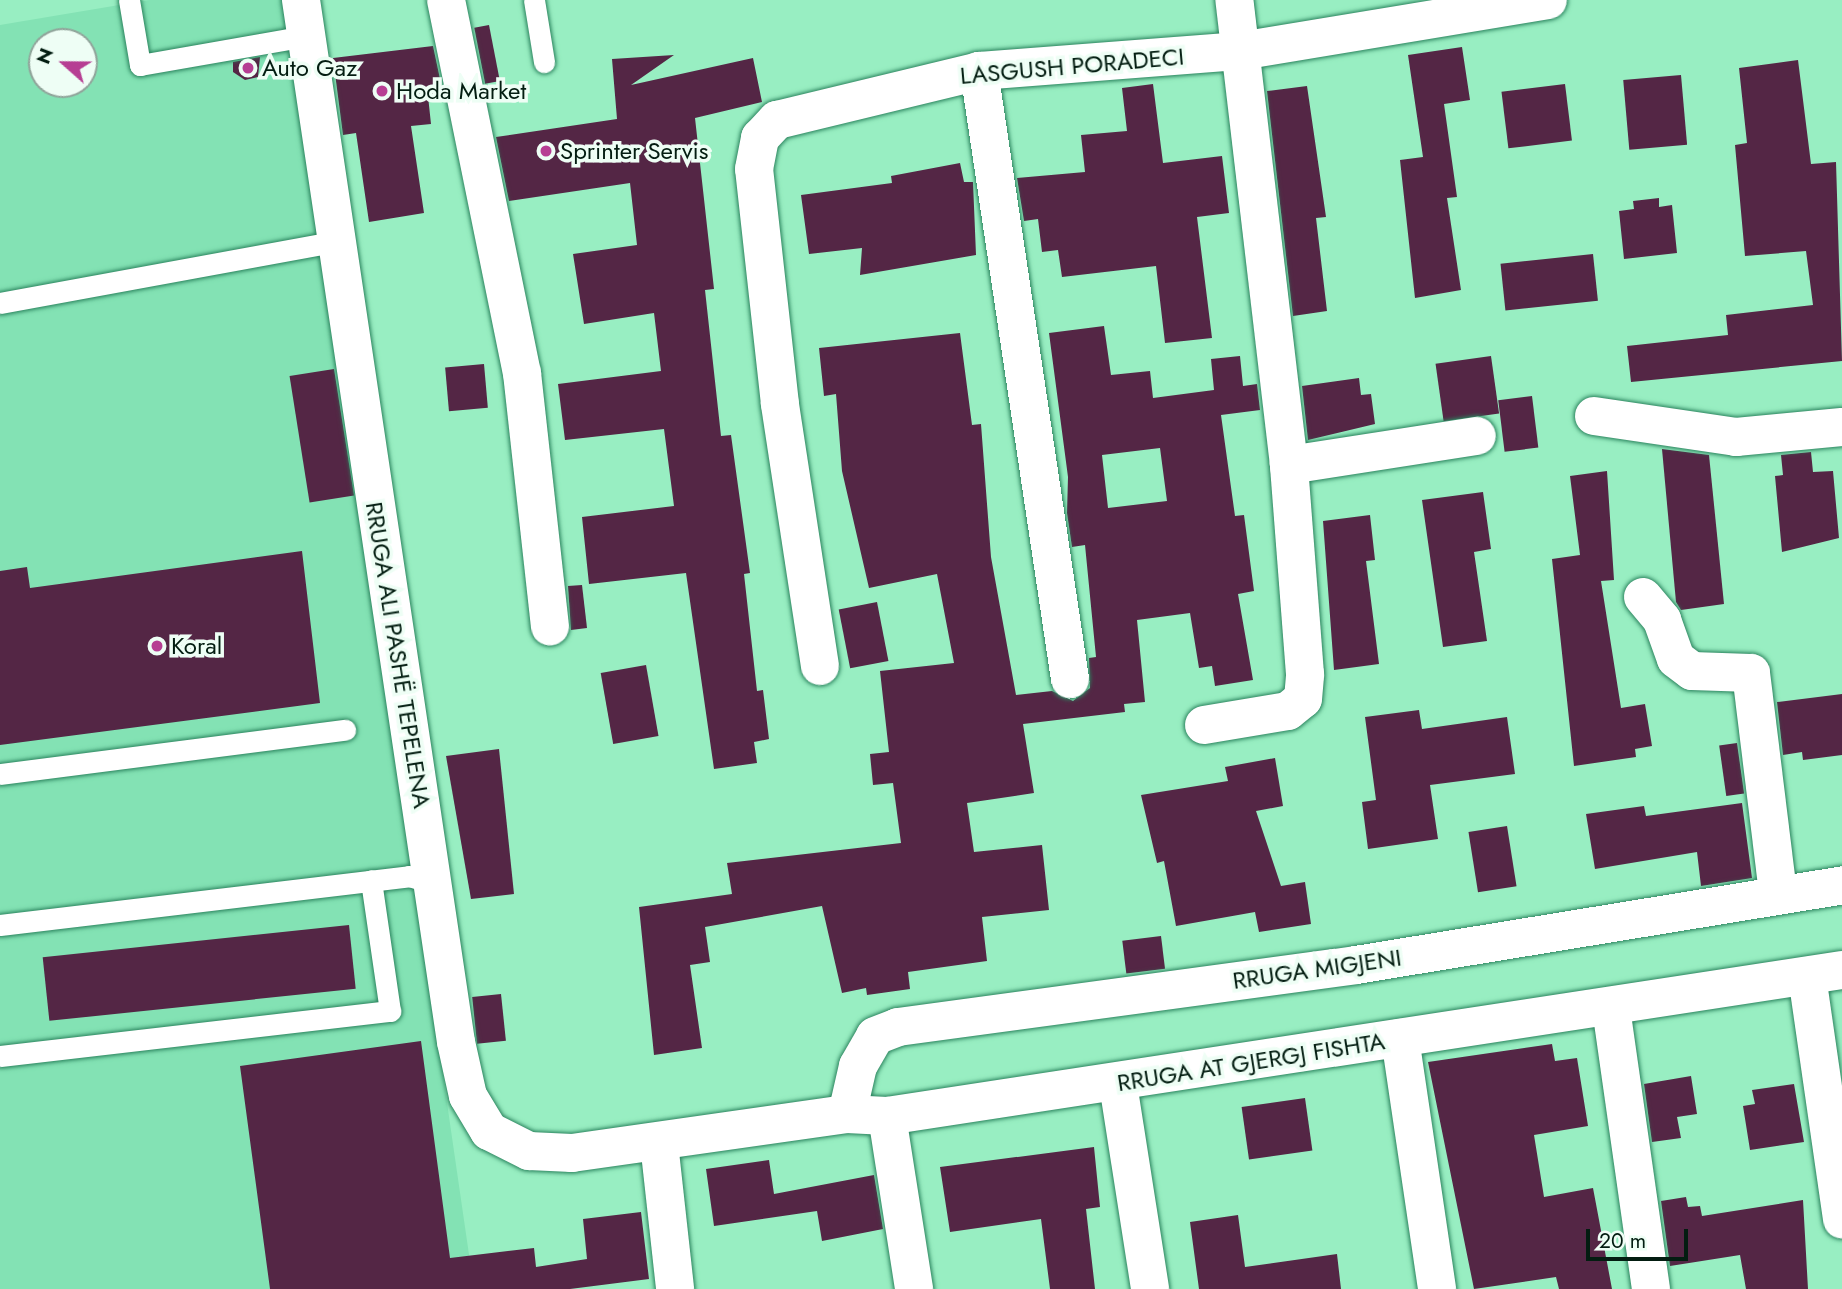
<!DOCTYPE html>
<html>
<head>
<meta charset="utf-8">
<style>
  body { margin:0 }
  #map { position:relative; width:1842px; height:1289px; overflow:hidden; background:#98eec2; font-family:Jost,sans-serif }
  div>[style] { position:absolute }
  .built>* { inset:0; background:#83e2b4 }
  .building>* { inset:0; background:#542645; transform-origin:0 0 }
  .roads { filter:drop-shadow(0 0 2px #2b845e) drop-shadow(0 0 2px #2b845e) }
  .service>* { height:21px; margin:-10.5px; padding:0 10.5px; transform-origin:10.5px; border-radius:10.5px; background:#fff }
  .minor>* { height:38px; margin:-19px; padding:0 19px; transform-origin:19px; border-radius:19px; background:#fff }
  .dots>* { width:19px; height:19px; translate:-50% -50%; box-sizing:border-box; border:4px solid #eefef5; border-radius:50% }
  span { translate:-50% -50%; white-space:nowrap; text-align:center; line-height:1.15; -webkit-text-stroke:7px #eefef5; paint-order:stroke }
  .street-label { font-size:24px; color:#031d11 }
  .poi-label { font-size:24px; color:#031d11 }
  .left { translate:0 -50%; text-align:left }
  .north { position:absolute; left:28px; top:28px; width:70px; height:70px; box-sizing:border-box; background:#eefef5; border:2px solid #90a49a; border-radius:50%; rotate:291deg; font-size:19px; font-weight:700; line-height:28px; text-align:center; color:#031d11 }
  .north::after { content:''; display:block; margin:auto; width:24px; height:32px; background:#b63e93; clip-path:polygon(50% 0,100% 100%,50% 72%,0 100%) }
  .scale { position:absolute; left:1586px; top:1229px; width:102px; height:32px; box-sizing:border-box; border:4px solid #031d11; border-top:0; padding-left:9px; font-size:21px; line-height:24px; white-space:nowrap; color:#031d11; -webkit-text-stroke:5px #eefef5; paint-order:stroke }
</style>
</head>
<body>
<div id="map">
  <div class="built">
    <div style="clip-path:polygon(evenodd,149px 0,287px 0,474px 1289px,0 1289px,0 25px,149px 0,42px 42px,84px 42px,84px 84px,42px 84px,42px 42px)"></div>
  </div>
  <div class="building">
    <div style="left:489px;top:25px;width:57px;height:15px;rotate:79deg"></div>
    <div style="clip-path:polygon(433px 46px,443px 93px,428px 96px,431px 124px,411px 126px,424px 213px,369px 222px,356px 133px,343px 135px,333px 58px)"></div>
    <div style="clip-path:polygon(1462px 47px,1470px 100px,1444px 104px,1457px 197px,1447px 198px,1461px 290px,1415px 298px,1400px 160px,1423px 157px,1408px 55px)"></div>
    <div style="clip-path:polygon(674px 55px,631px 85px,753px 58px,762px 102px,695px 118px,714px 289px,705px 290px,721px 436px,731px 435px,750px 573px,744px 574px,757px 691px,763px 690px,769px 739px,754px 742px,757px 763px,714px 769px,686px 573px,589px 584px,582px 517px,674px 506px,664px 429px,565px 440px,558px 384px,661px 371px,654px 313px,584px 324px,573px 254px,637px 245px,630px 183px,509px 201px,496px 137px,617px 119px,612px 59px)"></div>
    <div style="clip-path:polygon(260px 57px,258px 77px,245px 80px,233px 72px,233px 62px)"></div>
    <div style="clip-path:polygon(1798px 60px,1811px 164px,1836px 162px,1842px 361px,1631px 382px,1627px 346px,1728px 335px,1726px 315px,1813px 305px,1806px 251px,1745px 256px,1735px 145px,1747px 143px,1739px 68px)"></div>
    <div style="left:1681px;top:75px;width:70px;height:58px;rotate:85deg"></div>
    <div style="clip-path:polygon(1153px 84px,1163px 163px,1222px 156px,1229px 213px,1197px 217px,1212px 338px,1165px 343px,1156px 266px,1062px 277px,1058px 250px,1042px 252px,1038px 219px,1024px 221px,1017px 178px,1085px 172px,1081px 135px,1127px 131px,1122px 88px)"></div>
    <div style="left:1565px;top:84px;width:57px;height:64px;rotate:83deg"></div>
    <div style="clip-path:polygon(1307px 86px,1326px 217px,1316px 218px,1327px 311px,1293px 316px,1267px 91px)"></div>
    <div style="clip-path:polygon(960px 163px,964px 182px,973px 182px,976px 255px,860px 275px,862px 248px,809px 254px,801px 195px,892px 183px,891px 176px)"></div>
    <div style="clip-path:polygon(1659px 198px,1659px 207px,1672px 205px,1677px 253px,1624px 259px,1619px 211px,1634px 209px,1633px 201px)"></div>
    <div style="left:1593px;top:254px;width:47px;height:93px;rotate:84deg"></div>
    <div style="clip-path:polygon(evenodd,1104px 326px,1111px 375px,1150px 371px,1153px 398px,1214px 390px,1211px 359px,1240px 356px,1243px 386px,1257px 384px,1260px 410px,1221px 415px,1235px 516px,1244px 515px,1254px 591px,1238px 594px,1253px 680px,1215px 686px,1212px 666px,1199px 668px,1190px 613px,1137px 620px,1145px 702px,1124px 704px,1125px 712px,1023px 724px,1034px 793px,967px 803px,974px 852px,1042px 845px,1049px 910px,982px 917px,987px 961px,908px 972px,910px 989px,867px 995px,866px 988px,842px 993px,822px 906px,705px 927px,710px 962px,690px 965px,702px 1048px,654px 1055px,639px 907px,732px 894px,727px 863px,901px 843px,893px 783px,873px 785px,870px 754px,889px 752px,880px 671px,954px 663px,937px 574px,869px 588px,842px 471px,836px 394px,824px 396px,819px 348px,960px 333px,972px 425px,981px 424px,991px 557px,1016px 695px,1052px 691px,1073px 701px,1090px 688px,1089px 658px,1096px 657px,1085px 545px,1072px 547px,1067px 513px,1068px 477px,1049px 333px,1104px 326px,1160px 448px,1167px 501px,1108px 508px,1102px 455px,1160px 448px)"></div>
    <div style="left:1491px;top:356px;width:58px;height:56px;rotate:82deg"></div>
    <div style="left:484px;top:364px;width:44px;height:39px;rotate:85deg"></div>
    <div style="left:334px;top:369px;width:128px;height:45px;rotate:81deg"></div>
    <div style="clip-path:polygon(1359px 378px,1361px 395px,1371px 394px,1375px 424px,1308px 440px,1302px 386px)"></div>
    <div style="left:1532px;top:396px;width:52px;height:34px;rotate:83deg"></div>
    <div style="clip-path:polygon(1662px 449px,1709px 455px,1724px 604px,1681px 610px,1676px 602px)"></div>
    <div style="clip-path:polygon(1811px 452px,1813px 472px,1833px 471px,1839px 538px,1782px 552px,1775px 476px,1783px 475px,1781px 455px)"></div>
    <div style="clip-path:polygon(1607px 471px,1614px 580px,1601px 581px,1621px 708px,1645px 704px,1652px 746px,1635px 749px,1636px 757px,1574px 766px,1552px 559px,1580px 555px,1570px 476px)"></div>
    <div style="clip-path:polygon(1483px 492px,1491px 549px,1474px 552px,1487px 641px,1443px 647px,1422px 500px)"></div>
    <div style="clip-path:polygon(1370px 515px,1375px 560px,1366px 561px,1379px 664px,1334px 670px,1323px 521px)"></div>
    <div style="clip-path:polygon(302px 551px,320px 703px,0 745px,0 571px,27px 567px,30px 588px)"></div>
    <div style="clip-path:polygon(582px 585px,587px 628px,571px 630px,568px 586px)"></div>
    <div style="left:877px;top:602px;width:60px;height:39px;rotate:79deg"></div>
    <div style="left:646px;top:665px;width:72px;height:46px;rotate:80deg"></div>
    <div style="clip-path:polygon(1842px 694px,1842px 755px,1803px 760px,1802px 752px,1783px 755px,1777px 702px)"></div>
    <div style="clip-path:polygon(1419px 710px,1422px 729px,1507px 717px,1515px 774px,1430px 785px,1438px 839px,1368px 849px,1362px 802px,1376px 800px,1365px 717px)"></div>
    <div style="left:1737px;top:743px;width:51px;height:18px;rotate:82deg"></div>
    <div style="clip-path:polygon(499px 749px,514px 894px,471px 899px,446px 756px)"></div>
    <div style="clip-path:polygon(1275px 758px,1283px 806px,1256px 811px,1281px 886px,1305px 882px,1311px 924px,1259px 932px,1255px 912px,1176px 926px,1164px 861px,1157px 863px,1141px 795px,1228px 781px,1225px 767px)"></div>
    <div style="clip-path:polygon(1742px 803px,1752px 878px,1701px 886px,1697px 852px,1595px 869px,1586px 814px,1644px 806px,1646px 816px)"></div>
    <div style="left:1507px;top:826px;width:61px;height:39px;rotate:81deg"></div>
    <div style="left:349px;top:925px;width:64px;height:308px;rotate:84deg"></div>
    <div style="left:1161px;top:936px;width:33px;height:39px;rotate:83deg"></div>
    <div style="left:501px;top:994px;width:47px;height:29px;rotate:84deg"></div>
    <div style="clip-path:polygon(421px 1041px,450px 1258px,534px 1248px,536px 1267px,587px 1259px,583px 1219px,641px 1212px,649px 1279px,570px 1289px,270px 1289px,240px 1066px)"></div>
    <div style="clip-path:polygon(1552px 1044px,1555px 1061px,1577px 1058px,1588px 1126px,1534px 1135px,1544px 1197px,1593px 1188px,1612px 1289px,1559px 1289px,1556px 1277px,1474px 1289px,1428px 1062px)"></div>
    <div style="clip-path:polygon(1691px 1076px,1697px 1114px,1677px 1117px,1681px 1138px,1652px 1142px,1644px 1084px)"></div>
    <div style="clip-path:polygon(1794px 1084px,1804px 1142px,1750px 1150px,1743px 1106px,1755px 1104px,1752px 1090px)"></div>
    <div style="left:1305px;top:1098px;width:53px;height:64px;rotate:82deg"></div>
    <div style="clip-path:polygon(1094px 1147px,1100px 1207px,1086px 1209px,1095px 1289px,1050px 1289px,1041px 1219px,950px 1232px,940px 1167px)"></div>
    <div style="clip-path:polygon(769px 1160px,774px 1194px,874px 1175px,883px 1229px,822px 1241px,817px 1211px,714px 1226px,706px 1169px)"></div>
    <div style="clip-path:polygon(1686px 1197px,1688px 1207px,1700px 1206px,1702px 1216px,1803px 1200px,1808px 1289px,1746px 1289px,1740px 1255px,1670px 1266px,1661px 1201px)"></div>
    <div style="clip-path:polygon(1238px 1215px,1245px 1267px,1337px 1254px,1341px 1289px,1199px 1289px,1190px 1222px)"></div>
  </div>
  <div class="roads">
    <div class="service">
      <div style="left:129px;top:0;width:66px;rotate:80.4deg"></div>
      <div style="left:140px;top:65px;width:169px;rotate:-9.9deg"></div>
      <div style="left:534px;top:0;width:63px;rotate:80.8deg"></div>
      <div style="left:0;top:303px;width:345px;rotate:-10.4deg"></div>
      <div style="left:0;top:774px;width:348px;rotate:-7.3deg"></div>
      <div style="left:0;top:925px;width:412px;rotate:-6.8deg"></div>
      <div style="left:409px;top:876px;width:24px;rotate:17deg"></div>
      <div style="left:0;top:1056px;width:393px;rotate:-6.6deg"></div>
      <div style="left:390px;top:1011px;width:132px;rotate:-98.3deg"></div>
    </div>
    <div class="minor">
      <div style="left:301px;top:0;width:1053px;rotate:81.54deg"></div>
      <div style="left:456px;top:1042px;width:55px;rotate:77.5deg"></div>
      <div style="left:468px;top:1096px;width:41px;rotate:59deg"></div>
      <div style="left:489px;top:1131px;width:45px;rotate:26.6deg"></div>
      <div style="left:529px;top:1151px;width:43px;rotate:2.7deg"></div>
      <div style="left:572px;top:1153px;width:278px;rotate:-8.1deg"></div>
      <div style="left:847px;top:1114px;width:40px;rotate:2.9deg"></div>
      <div style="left:887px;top:1116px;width:966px;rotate:-8.69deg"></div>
      <div style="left:446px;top:0;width:381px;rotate:78.5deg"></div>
      <div style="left:522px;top:373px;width:255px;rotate:83.7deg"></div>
      <div style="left:979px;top:71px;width:615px;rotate:81.49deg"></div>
      <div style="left:1594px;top:416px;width:144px;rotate:8.4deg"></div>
      <div style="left:1736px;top:437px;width:106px;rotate:-5.4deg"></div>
      <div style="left:1289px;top:465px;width:190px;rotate:-8.8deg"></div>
      <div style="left:1643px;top:597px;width:30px;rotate:50deg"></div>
      <div style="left:1662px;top:620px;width:41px;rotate:70.3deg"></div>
      <div style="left:1676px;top:659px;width:20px;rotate:37deg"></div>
      <div style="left:1692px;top:671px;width:59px;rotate:1.9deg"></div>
      <div style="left:1751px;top:673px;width:223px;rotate:83deg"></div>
      <div style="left:820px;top:666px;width:265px;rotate:-98.7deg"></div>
      <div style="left:780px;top:404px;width:236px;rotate:-96.3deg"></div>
      <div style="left:754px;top:169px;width:32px;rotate:-79deg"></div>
      <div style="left:760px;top:138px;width:25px;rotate:-47deg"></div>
      <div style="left:777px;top:120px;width:208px;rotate:-13.6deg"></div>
      <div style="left:979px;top:71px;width:263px;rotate:-4.4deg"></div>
      <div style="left:1241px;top:51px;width:311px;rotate:-9.4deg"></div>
      <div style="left:1204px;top:725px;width:85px;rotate:-9.5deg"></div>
      <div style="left:1288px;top:711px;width:19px;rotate:-39deg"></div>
      <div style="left:1303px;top:699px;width:25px;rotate:-85deg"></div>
      <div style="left:1305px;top:674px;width:210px;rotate:-94.4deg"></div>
      <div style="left:1289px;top:465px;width:468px;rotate:-96.7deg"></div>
      <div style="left:1807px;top:976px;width:246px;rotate:81.8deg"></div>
      <div style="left:1611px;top:1008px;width:284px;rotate:81.9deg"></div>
      <div style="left:1400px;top:1038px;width:254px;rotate:81.6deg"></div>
      <div style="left:1118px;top:1084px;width:207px;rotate:81.1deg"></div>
      <div style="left:847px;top:1114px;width:49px;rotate:-77.1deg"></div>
      <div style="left:858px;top:1066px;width:34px;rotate:-60deg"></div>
      <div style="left:875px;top:1036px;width:25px;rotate:-21deg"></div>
      <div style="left:898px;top:1027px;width:462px;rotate:-7.7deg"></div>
      <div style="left:1356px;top:965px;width:493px;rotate:-9.3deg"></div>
      <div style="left:887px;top:1116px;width:175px;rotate:81.1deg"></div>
      <div style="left:659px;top:1143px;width:147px;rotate:83.7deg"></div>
    </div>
  </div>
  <div class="dots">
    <div style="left:248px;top:68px;background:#b63e93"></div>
    <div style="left:382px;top:91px;background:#b63e93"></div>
    <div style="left:546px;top:151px;background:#b63e93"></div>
    <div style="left:157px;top:646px;background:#b63e93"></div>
  </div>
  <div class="street-label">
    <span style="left:1072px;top:66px;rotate:-5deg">LASGUSH PORADECI</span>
    <span style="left:398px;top:655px;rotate:81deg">RRUGA ALI PASHË TEPELENA</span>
    <span style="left:1317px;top:969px;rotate:-8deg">RRUGA MIGJENI</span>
    <span style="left:1251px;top:1062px;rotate:-9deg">RRUGA AT GJERGJ FISHTA</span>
  </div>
  <div class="poi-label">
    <span class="left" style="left:262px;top:68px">Auto Gaz</span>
    <span class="left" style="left:396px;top:91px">Hoda Market</span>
    <span class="left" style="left:560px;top:151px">Sprinter Servis</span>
    <span class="left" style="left:171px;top:646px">Koral</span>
  </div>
  <div class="north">N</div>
  <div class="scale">20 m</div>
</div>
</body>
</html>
